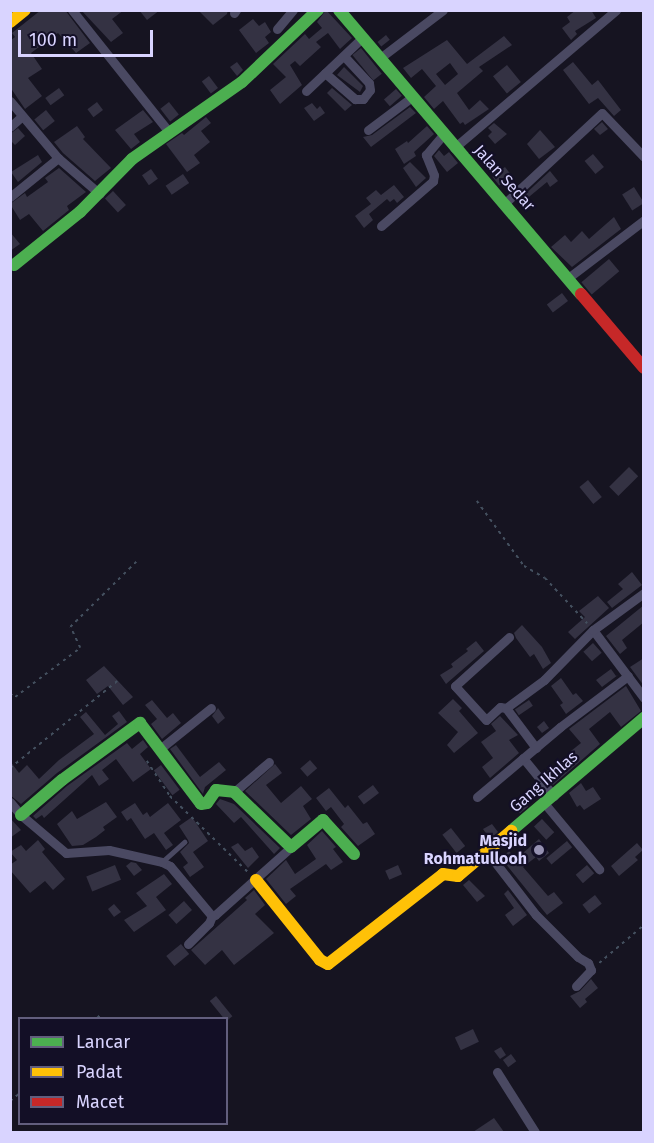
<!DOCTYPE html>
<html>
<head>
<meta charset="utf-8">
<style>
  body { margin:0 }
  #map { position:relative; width:654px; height:1143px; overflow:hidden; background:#161421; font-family:"Fira Sans",sans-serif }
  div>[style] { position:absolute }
  .building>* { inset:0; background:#343243; transform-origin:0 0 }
  .path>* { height:1.5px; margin-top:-0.75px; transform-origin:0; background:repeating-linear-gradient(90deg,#44505f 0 3px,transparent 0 7.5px) }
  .lane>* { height:4.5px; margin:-2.25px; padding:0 2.25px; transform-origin:2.25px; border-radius:2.25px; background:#4a4962 }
  .street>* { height:9px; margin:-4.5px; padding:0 4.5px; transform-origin:4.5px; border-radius:4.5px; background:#4a4962 }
  .fast>* { height:12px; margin:-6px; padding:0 6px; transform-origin:6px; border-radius:6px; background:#4caf50 }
  .slow>* { height:12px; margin:-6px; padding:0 6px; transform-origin:6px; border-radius:6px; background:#ffc107 }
  .jam>* { height:12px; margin:-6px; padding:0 6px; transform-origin:6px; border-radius:6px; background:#c62828 }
  .dots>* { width:16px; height:16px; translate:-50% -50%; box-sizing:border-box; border:3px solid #130f26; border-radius:50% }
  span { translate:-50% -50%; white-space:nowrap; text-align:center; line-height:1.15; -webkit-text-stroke:4.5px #130f26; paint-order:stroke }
  .street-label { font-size:16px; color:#d9d4ff }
  .poi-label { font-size:16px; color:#d9d4ff; font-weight:700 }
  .right { translate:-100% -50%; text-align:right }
  .frame { position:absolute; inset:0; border:12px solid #d9d4ff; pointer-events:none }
  .legend { position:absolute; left:18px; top:1017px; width:210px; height:108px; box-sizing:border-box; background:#130f26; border:2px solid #625e7d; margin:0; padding:8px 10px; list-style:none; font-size:18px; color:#d9d4ff }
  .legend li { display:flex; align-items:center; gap:12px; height:30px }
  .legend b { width:30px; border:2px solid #625e7d }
  .scale { position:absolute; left:18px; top:30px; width:135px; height:27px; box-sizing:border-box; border:3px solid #d9d4ff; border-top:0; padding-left:8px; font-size:18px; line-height:21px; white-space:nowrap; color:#d9d4ff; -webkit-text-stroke:4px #130f26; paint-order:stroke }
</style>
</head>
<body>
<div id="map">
  <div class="building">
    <div style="clip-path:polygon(41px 10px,65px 10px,90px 43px,76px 53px,58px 33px,31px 53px,42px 69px,28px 78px,42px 96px,25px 109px,10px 87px,10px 41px,15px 37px,12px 33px)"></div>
    <div style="clip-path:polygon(81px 10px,124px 10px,112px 19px,123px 33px,111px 42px)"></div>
    <div style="clip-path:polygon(139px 10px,160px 10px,147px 20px)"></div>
    <div style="clip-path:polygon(198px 10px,228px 10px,227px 14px,213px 25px)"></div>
    <div style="clip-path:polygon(326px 10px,352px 38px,340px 49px,328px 33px,316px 42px,321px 47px,300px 66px,295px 61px,290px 65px,302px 85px,280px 104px,270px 90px,286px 77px,273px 64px,305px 34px,309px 39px,322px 28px,317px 22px)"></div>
    <div style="clip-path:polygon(576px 10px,591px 10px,596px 18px,575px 31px,577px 34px,571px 40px,562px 28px,570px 22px,567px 17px)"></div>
    <div style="clip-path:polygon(253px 19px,259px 26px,265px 22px,271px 32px,265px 37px,269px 43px,256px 53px,239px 30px)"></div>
    <div style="left:386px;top:35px;width:6px;height:11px;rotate:51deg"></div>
    <div style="clip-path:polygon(evenodd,504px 36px,512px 45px,479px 67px,483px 71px,457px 93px,469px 110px,480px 100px,489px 109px,465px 125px,463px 122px,460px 124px,443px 101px,434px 109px,424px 97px,436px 86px,422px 69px,411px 78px,403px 68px,447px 40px,467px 64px,504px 36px,450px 63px,458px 74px,445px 85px,436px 74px,450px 63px)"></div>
    <div style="left:361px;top:48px;width:33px;height:11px;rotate:51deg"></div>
    <div style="clip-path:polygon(237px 62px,243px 70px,237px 76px,230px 67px)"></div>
    <div style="clip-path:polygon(573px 62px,592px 85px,598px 80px,621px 110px,614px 116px,598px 98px,589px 104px,563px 70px)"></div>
    <div style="left:507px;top:65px;width:22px;height:18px;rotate:51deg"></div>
    <div style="clip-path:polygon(344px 67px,363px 86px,360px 92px,337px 75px)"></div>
    <div style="left:209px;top:76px;width:15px;height:9px;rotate:53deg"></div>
    <div style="left:59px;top:88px;width:9px;height:17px;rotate:54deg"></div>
    <div style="clip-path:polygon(332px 88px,352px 105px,345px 111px,327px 93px)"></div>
    <div style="left:396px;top:89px;width:9px;height:16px;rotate:49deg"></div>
    <div style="left:97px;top:102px;width:10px;height:12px;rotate:53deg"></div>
    <div style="left:169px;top:102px;width:16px;height:11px;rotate:52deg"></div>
    <div style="clip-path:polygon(312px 103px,317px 109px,320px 106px,325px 113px,314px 121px,304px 108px)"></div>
    <div style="clip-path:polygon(410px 107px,416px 113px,371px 147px,363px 137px,372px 135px)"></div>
    <div style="left:46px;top:110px;width:14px;height:15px;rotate:51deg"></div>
    <div style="clip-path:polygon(143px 110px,153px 122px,134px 134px,140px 142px,131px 149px,115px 130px)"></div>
    <div style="clip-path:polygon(206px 117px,211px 123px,201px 131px,210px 142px,194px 155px,200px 163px,187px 172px,166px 144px,182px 133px,184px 135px)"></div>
    <div style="clip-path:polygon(602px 122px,608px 129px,600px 135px,594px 129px)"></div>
    <div style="clip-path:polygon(494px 123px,507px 134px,495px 144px,488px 136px,492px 132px,488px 128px)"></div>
    <div style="clip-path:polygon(77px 126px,85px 137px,83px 139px,111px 168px,95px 181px,63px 153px,54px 142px)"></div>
    <div style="clip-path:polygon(427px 126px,434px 134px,414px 152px,416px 156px,404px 164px,395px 149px,407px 141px,408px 143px)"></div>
    <div style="clip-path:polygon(18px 128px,25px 136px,15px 145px,10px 140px,10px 134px)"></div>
    <div style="clip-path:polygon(540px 130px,555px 147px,539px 159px,527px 144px)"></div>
    <div style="clip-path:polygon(439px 150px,444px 156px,449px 152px,458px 163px,447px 172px,434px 156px)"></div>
    <div style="left:593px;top:154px;width:17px;height:11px;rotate:50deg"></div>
    <div style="clip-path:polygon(38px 155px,42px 162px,18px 182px,11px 172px)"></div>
    <div style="clip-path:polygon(410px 162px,426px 178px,416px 187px,403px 168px)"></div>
    <div style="left:505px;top:167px;width:11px;height:16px;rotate:52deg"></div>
    <div style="clip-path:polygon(59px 168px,86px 192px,67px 206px,69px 210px,43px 231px,29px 214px,20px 220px,10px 204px,25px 193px,27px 197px,48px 182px,45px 178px)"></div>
    <div style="left:151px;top:169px;width:12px;height:11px;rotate:55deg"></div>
    <div style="clip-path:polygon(550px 171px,558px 181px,550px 187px,547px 182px,524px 201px,521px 198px)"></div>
    <div style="left:183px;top:174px;width:11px;height:21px;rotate:56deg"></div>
    <div style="clip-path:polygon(394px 185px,404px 197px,397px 203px,394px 199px,390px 202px,387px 199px,369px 214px,373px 220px,364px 228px,355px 216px,371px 204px,366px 198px,376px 190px,381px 195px)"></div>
    <div style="left:634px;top:187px;width:19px;height:14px;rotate:58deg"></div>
    <div style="left:113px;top:191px;width:19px;height:11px;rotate:47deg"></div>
    <div style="clip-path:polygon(614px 217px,621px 229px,572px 267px,551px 247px,565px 235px,571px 242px,582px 231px,589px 239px)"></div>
    <div style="clip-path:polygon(10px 232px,20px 244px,10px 251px)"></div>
    <div style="left:609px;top:259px;width:16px;height:36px;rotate:50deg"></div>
    <div style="left:562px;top:293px;width:10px;height:19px;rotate:53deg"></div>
    <div style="left:629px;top:467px;width:13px;height:28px;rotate:45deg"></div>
    <div style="left:588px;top:480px;width:22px;height:11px;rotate:51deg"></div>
    <div style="clip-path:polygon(632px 572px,642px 585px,612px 608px,607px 602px,623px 589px,618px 584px)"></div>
    <div style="clip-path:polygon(598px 596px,609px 608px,575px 639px,568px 632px,585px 617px,579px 611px)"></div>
    <div style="clip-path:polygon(644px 605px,644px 622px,622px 640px,627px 648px,620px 654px,606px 636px)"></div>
    <div style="clip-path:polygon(522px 625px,542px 647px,551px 663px,543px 669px,534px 654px,530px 657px,516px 638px,514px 633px)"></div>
    <div style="clip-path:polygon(476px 641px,484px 651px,446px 684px,440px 675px,453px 667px,451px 664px,468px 651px,466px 649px)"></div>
    <div style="left:593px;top:643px;width:13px;height:13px;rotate:48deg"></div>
    <div style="clip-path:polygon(644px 658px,644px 686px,630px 667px)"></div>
    <div style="clip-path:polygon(104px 666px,133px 697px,123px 705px,108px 686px,97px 694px,86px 680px)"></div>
    <div style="clip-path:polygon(611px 669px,616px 676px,618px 675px,602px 687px,596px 680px)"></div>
    <div style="clip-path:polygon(561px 678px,573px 695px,576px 693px,583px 701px,566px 714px,560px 705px,563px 703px,551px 686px)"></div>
    <div style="clip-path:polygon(626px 686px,641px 711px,621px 727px,610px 712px,589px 729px,600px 744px,553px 785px,544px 773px,573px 753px,571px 751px,581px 743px,569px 729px)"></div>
    <div style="clip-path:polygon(453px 699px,462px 708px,459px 711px,478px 733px,454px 753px,447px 745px,458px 732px,438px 713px)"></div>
    <div style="clip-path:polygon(152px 700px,167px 718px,173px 713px,181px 723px,162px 739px,151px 724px,157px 719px,145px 705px)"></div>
    <div style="left:529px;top:700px;width:7px;height:17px;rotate:56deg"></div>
    <div style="clip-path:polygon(218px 708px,225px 718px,218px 724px,212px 716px)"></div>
    <div style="clip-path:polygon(119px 711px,127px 722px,57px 773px,21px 804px,10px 795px,10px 761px,19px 773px,27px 765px,39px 779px,59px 760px,94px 734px,80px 717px,86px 712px,105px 735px,118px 724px,112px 716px)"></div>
    <div style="clip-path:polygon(500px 716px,518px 735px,509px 740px,519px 753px,490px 778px,482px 767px,493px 758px,481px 742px,496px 731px,491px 724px)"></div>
    <div style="clip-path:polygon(544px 721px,549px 728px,542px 733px,537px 727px)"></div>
    <div style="clip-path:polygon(143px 740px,148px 747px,140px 754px,151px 769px,133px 782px,116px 759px,102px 770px,109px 779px,99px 786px,92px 775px,44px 818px,42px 815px,36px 819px,33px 816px,67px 786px,127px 743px,132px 749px)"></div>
    <div style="clip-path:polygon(176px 745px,200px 777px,219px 762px,226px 770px,205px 787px,203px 794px,170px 749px)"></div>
    <div style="left:310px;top:760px;width:11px;height:13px;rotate:49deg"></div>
    <div style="clip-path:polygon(275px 764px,282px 773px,266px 785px,281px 803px,301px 786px,312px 799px,303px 806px,311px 819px,291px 835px,245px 791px)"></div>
    <div style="left:161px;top:765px;width:31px;height:9px;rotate:53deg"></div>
    <div style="clip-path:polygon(581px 783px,586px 791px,593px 787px,601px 799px,584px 810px,580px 805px,577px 807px,569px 793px)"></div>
    <div style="left:373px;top:785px;width:10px;height:19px;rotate:53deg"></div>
    <div style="clip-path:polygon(329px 788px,345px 808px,348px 805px,363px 824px,367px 822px,375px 834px,358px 846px,341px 827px,344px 824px,331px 807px,326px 811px,316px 798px)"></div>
    <div style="left:521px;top:798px;width:11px;height:11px;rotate:49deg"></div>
    <div style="clip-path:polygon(220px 799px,234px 804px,280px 848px,274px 854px,241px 817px,234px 823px,216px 804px)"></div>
    <div style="clip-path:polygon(106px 802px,117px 817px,103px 827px,105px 830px,96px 837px,83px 845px,72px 846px,57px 824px,72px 811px,77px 819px)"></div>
    <div style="clip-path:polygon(135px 803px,143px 815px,147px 812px,150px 817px,168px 803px,181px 820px,164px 833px,173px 845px,166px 850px,154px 833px,145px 839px,131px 818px,127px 821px,121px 812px)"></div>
    <div style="clip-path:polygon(192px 817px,208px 841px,193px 852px,204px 867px,190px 877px,183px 867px,188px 863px,180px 852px,189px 843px,188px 840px,179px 826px)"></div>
    <div style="clip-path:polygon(10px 818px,21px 830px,10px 838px)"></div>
    <div style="left:542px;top:819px;width:18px;height:11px;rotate:47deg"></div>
    <div style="clip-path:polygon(492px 824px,498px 832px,490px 839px,483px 829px)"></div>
    <div style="left:451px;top:828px;width:23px;height:11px;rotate:52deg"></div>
    <div style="clip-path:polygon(322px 831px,336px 847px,333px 849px,343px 862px,331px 870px,326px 864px,290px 889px,296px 896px,286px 904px,266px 879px,286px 860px,295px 874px,316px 859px,307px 845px)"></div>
    <div style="clip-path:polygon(539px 839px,549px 853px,539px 861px,536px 857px,523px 867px,548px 896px,554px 892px,563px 903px,547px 915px,501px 858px,509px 851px,516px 859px)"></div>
    <div style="clip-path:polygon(38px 840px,45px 849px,42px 852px,65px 879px,53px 890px,45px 881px,30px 893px,10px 870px,10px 865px,17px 860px,10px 852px,21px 845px,26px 851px)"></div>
    <div style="left:567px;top:841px;width:8px;height:27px;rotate:50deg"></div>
    <div style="clip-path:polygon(238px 843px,245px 851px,252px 847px,259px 857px,248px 868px,231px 847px)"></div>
    <div style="clip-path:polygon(637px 843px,643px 850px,635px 857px,638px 860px,619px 876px,611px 866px)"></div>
    <div style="clip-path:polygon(131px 862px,136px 863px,142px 870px,134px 876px,126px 866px)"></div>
    <div style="left:115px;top:865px;width:16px;height:31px;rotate:68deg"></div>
    <div style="left:398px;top:865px;width:10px;height:14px;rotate:66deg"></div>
    <div style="left:587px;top:865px;width:11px;height:15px;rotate:49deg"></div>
    <div style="clip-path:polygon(164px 874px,172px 884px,156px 897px,166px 910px,134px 932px,124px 920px,147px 906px,136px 893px)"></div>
    <div style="clip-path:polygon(469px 880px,485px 896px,477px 902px,463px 885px)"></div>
    <div style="clip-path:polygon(254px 890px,265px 905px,255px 914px,274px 933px,234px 965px,222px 950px,205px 965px,191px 950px,247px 900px,245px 898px)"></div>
    <div style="clip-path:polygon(508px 890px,527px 915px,513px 926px,505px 915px,514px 908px,504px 894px)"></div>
    <div style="left:595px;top:895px;width:11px;height:16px;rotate:52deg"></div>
    <div style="left:184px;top:901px;width:12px;height:21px;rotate:48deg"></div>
    <div style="clip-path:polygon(114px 904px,121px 912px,114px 917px,108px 909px)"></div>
    <div style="left:181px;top:944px;width:13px;height:19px;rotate:51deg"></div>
    <div style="clip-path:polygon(591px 979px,598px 988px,585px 999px,587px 1002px,580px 1008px,570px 996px,580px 991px)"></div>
    <div style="left:216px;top:996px;width:26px;height:8px;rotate:51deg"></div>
    <div style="left:473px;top:1029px;width:14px;height:20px;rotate:65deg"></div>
    <div style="clip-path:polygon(501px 1047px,506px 1055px,500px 1059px,494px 1051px)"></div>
    <div style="left:511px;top:1054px;width:9px;height:10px;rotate:54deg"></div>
    <div style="clip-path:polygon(494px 1118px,504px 1132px,473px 1132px)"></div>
  </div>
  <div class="path">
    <div style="left:477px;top:501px;width:80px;rotate:54.1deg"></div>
    <div style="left:524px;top:566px;width:24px;rotate:30deg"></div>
    <div style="left:545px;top:578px;width:62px;rotate:47deg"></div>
    <div style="left:10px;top:694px;width:6px;rotate:31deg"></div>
    <div style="left:15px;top:697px;width:81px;rotate:-37deg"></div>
    <div style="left:80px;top:648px;width:23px;rotate:-115deg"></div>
    <div style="left:70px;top:627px;width:93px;rotate:-44.6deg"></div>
    <div style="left:147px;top:761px;width:42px;rotate:56.7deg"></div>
    <div style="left:170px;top:796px;width:110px;rotate:44.3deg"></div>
    <div style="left:10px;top:768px;width:138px;rotate:-39.1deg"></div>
    <div style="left:599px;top:963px;width:59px;rotate:-40.2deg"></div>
    <div style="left:97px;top:1018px;width:7px;rotate:-45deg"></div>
    <div style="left:10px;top:1101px;width:13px;rotate:-39deg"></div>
  </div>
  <div class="lane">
    <div style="left:162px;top:862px;width:30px;rotate:-42deg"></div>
  </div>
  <div class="street">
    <div style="left:72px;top:10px;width:157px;rotate:51.5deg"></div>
    <div style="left:234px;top:13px;width:4px;rotate:-56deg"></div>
    <div style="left:277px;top:29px;width:25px;rotate:-50deg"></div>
    <div style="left:380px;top:58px;width:79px;rotate:-37.3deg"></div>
    <div style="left:325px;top:73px;width:40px;rotate:41deg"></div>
    <div style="left:355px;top:99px;width:8px"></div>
    <div style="left:363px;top:99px;width:11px;rotate:-52deg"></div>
    <div style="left:370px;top:90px;width:7px;rotate:-98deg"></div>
    <div style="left:369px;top:83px;width:37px;rotate:-133deg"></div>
    <div style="left:306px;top:91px;width:77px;rotate:-43.4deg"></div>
    <div style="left:10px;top:101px;width:75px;rotate:49.9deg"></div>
    <div style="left:58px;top:158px;width:55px;rotate:40.6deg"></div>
    <div style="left:10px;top:127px;width:15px;rotate:-42deg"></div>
    <div style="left:368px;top:130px;width:55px;rotate:-36.9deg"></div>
    <div style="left:454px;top:148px;width:213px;rotate:-40.4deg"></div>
    <div style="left:10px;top:197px;width:62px;rotate:-39.1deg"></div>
    <div style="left:505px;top:203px;width:132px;rotate:-42.9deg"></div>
    <div style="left:602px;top:113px;width:61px;rotate:46.3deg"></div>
    <div style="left:381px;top:226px;width:69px;rotate:-40.9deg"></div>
    <div style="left:433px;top:181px;width:6px;rotate:-81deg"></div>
    <div style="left:434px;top:175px;width:22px;rotate:-112deg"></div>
    <div style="left:426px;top:155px;width:26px;rotate:-50deg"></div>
    <div style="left:568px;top:278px;width:96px;rotate:-37.3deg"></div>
    <div style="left:593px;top:630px;width:85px;rotate:53.1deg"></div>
    <div style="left:506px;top:708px;width:6px;rotate:-171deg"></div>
    <div style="left:500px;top:707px;width:19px;rotate:137deg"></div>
    <div style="left:486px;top:720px;width:46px;rotate:-132.4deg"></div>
    <div style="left:455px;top:686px;width:73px;rotate:-42.2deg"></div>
    <div style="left:161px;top:748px;width:64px;rotate:-38.7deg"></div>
    <div style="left:536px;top:748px;width:50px;rotate:-126.9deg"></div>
    <div style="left:506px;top:708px;width:47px;rotate:-36.4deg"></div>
    <div style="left:544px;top:680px;width:70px;rotate:-45.6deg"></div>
    <div style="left:593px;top:630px;width:63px;rotate:-36deg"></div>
    <div style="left:523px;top:758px;width:49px;rotate:50.8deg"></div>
    <div style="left:234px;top:792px;width:46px;rotate:-40.6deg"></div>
    <div style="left:477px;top:797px;width:109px;rotate:-40.1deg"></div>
    <div style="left:560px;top:727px;width:85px;rotate:-36.9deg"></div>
    <div style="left:10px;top:802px;width:17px;rotate:50deg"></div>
    <div style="left:21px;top:815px;width:59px;rotate:40.2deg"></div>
    <div style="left:66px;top:853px;width:43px;rotate:-4deg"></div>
    <div style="left:109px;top:850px;width:54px;rotate:12.8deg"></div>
    <div style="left:162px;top:862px;width:9px;rotate:27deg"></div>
    <div style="left:170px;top:866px;width:65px;rotate:50deg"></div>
    <div style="left:212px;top:916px;width:3px;rotate:-18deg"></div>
    <div style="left:215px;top:915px;width:102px;rotate:-41.8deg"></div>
    <div style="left:545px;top:804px;width:85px;rotate:50.3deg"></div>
    <div style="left:488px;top:853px;width:78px;rotate:52.3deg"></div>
    <div style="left:536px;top:915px;width:59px;rotate:45deg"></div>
    <div style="left:578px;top:957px;width:12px;rotate:31deg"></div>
    <div style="left:588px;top:963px;width:8px;rotate:67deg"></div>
    <div style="left:591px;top:970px;width:22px;rotate:133deg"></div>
    <div style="left:188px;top:944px;width:30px;rotate:-45deg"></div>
    <div style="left:209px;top:923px;width:8px;rotate:-67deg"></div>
    <div style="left:497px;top:1072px;width:71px;rotate:57.7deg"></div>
  </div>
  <div class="fast">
    <div style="left:339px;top:10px;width:373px;rotate:49.6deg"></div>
    <div style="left:14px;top:265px;width:85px;rotate:-38.8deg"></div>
    <div style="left:80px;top:212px;width:74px;rotate:-45.5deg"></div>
    <div style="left:132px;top:159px;width:134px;rotate:-35deg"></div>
    <div style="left:242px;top:82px;width:105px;rotate:-43.5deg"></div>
    <div style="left:21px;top:815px;width:54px;rotate:-40.5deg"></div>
    <div style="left:62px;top:780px;width:97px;rotate:-36.2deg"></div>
    <div style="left:140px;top:723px;width:101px;rotate:53deg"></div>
    <div style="left:201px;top:804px;width:6px;rotate:-9deg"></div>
    <div style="left:207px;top:803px;width:16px;rotate:-55deg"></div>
    <div style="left:216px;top:790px;width:18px;rotate:6deg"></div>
    <div style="left:234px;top:792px;width:79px;rotate:44deg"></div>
    <div style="left:291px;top:847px;width:42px;rotate:-40.2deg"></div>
    <div style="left:323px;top:820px;width:46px;rotate:47.6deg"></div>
    <div style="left:511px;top:831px;width:175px;rotate:-40.4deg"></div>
  </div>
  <div class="slow">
    <div style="left:10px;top:22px;width:19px;rotate:-39deg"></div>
    <div style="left:256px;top:880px;width:102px;rotate:51.3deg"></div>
    <div style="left:320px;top:960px;width:9px;rotate:27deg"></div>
    <div style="left:328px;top:964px;width:146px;rotate:-38deg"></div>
    <div style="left:443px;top:874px;width:15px;rotate:8deg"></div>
    <div style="left:458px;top:876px;width:70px;rotate:-40.3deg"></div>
  </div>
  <div class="jam">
    <div style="left:581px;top:294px;width:97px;rotate:49.6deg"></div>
  </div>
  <div class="dots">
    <div style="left:539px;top:850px;background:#9591b1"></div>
  </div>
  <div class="street-label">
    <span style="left:504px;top:178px;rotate:48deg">Jalan Sedar</span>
    <span style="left:544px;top:782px;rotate:-41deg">Gang Ikhlas</span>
  </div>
  <div class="poi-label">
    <span class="right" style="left:527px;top:850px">Masjid<br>Rohmatullooh</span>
  </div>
  <div class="frame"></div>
  <ul class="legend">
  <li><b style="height:8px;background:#4caf50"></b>Lancar</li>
  <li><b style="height:8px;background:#ffc107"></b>Padat</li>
  <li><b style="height:8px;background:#c62828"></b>Macet</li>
  </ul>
  <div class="scale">100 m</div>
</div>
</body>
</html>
